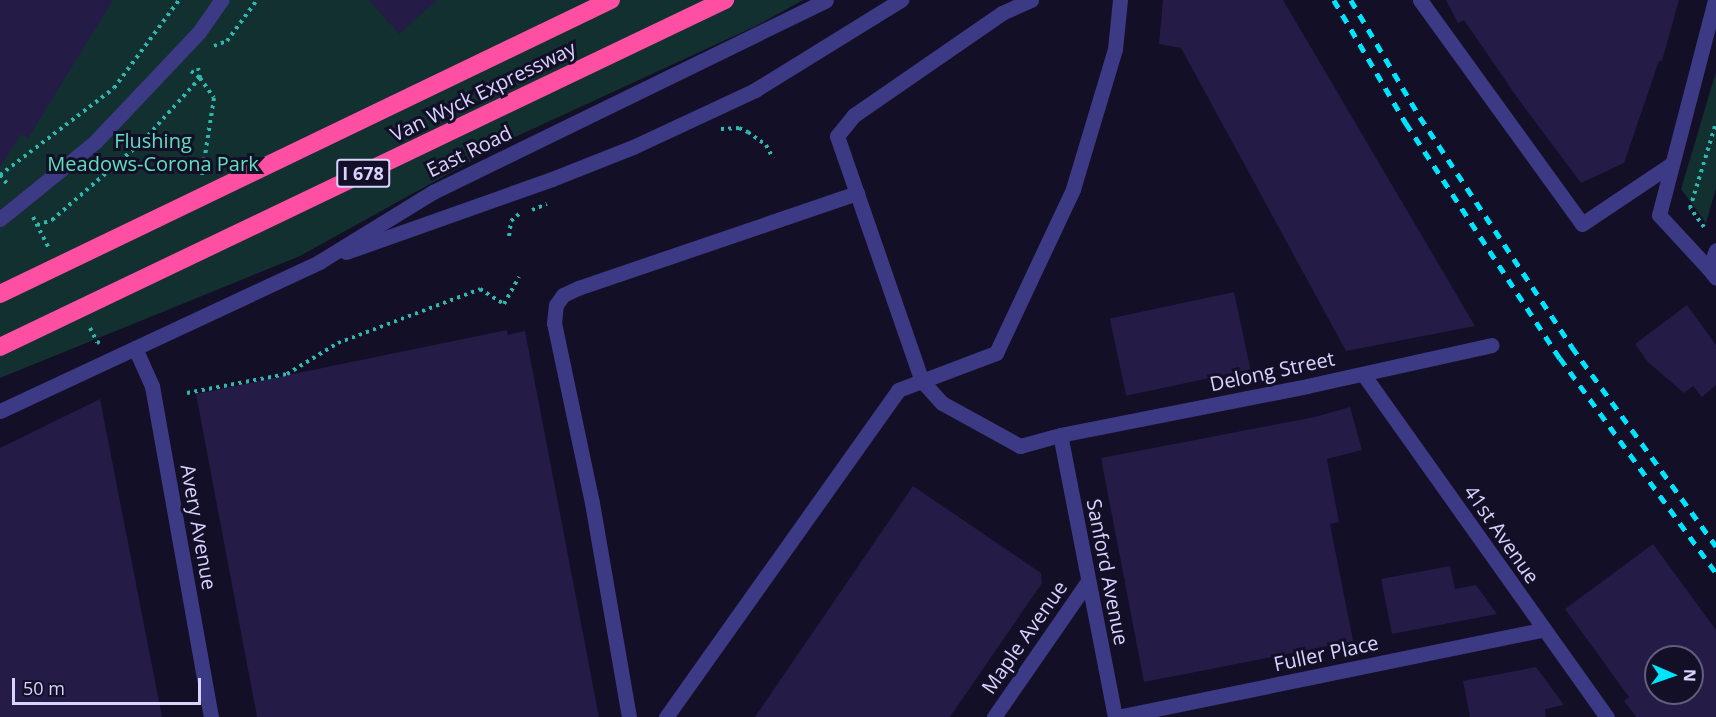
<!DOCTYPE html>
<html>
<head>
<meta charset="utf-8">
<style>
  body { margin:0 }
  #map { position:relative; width:1716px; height:717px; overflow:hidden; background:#130f26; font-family:"Open Sans",sans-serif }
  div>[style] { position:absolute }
  .green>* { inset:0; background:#12302f }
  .building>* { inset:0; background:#241b47; transform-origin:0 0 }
  .path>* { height:4px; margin-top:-2px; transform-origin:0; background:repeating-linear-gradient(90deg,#2fb8b0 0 3px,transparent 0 7.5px) }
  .service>* { height:15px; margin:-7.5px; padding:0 7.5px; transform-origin:7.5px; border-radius:7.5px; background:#3d3a85 }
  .minor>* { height:15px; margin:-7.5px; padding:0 7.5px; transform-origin:7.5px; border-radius:7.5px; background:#3d3a85 }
  .rail>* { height:4.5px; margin-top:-2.25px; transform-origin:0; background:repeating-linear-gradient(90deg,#00e5ff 0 9px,transparent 0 17px) }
  .motorway-bridge>* { height:18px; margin:-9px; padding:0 9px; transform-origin:9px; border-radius:9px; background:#ff4fa3 }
  span { translate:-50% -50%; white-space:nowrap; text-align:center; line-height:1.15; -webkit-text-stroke:6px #130f26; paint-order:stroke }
  .shield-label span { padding:2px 4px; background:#130f26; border:2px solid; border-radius:4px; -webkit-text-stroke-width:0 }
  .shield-label { font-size:18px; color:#d9d4ff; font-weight:700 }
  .street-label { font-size:20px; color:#d9d4ff }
  .park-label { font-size:20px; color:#5fe0c0 }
  .north { position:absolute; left:1644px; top:645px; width:60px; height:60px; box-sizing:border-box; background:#130f26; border:2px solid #625e7d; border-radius:50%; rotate:92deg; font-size:16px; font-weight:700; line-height:24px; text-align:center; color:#d9d4ff }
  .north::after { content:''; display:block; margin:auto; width:21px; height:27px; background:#00e5ff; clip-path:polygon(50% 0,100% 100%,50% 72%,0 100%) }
  .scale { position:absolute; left:12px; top:678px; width:189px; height:27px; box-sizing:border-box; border:3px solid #d9d4ff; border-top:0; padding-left:8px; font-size:18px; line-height:21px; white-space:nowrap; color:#d9d4ff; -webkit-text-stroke:4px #130f26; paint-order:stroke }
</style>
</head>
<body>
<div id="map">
  <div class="green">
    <div style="clip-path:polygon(0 0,803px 0,756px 26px,513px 138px,300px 256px,0 378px)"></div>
    <div style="clip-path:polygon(1716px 72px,1716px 188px,1706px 223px,1681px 189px)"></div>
  </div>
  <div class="building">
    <div style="clip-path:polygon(0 0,113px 0,28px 138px,21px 134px,0 167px)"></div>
    <div style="clip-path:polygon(369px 0,437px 0,399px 34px)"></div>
    <div style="clip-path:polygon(1163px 0,1283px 0,1475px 326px,1346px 351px,1181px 48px,1159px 44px)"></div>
    <div style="clip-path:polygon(1446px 0,1679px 0,1662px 61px,1659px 61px,1624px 163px,1581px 183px,1519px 100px,1464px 20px,1458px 23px)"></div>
    <div style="left:1234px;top:292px;width:79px;height:127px;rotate:78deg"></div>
    <div style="clip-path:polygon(1687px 305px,1716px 345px,1716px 385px,1702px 397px,1693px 386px,1684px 393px,1648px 362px,1635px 344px)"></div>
    <div style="clip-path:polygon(507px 330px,508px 335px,525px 331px,599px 717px,257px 717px,196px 394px)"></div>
    <div style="clip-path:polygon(100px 399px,162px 717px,0 717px,0 448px)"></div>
    <div style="clip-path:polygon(1350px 407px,1362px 450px,1327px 459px,1339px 522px,1330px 524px,1353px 641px,1144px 682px,1101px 458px,1315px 417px)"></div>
    <div style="clip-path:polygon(913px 486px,1041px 573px,1042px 583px,950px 717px,755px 717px)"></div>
    <div style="clip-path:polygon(evenodd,1653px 544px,1716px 630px,1716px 717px,1636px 717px,1624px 701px,1629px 697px,1565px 609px,1653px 544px,1656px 657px,1692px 657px,1692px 693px,1656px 693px,1656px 657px)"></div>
    <div style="clip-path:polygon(1450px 566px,1455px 589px,1476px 585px,1497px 614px,1392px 634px,1381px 579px)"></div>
    <div style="clip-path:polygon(1536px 667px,1564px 705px,1545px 709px,1546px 717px,1470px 717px,1463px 681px)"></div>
  </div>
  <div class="path">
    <div style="left:214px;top:46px;width:14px;rotate:-21deg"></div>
    <div style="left:227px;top:41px;width:51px;rotate:-53.8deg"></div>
    <div style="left:191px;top:71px;width:11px;rotate:38deg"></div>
    <div style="left:200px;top:78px;width:24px;rotate:55deg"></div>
    <div style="left:214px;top:98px;width:78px;rotate:98.9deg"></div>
    <div style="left:721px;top:129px;width:18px;rotate:-3deg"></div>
    <div style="left:739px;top:128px;width:10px;rotate:24deg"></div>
    <div style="left:748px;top:132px;width:22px;rotate:36deg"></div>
    <div style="left:766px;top:145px;width:15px;rotate:62deg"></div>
    <div style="left:0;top:175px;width:143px;rotate:-37.3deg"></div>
    <div style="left:114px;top:88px;width:109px;rotate:-53.5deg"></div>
    <div style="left:0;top:175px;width:14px;rotate:51deg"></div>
    <div style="left:532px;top:210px;width:16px;rotate:-22deg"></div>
    <div style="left:33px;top:217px;width:36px;rotate:63deg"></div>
    <div style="left:37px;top:225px;width:16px;rotate:-18deg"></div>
    <div style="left:52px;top:220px;width:121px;rotate:-41deg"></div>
    <div style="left:143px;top:141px;width:85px;rotate:-47.9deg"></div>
    <div style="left:200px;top:78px;width:10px;rotate:-101deg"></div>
    <div style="left:1704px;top:227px;width:24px;rotate:-126deg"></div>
    <div style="left:1690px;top:208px;width:89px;rotate:-73deg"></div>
    <div style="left:509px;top:236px;width:15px;rotate:-82deg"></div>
    <div style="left:511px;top:221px;width:11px;rotate:-41deg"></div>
    <div style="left:90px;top:328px;width:16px;rotate:63deg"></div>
    <div style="left:97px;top:342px;width:3px;rotate:18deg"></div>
    <div style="left:187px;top:393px;width:102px;rotate:-10.8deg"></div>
    <div style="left:287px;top:374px;width:60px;rotate:-31.3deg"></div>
    <div style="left:338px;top:343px;width:152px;rotate:-20.8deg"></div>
    <div style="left:480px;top:289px;width:28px;rotate:32deg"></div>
    <div style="left:504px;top:304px;width:31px;rotate:-61deg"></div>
  </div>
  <div class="service">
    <div style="left:1031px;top:0;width:32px;rotate:156deg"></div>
    <div style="left:1002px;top:13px;width:180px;rotate:145.4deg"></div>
    <div style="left:854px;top:115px;width:27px;rotate:129deg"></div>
    <div style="left:837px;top:136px;width:259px;rotate:70.9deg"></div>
    <div style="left:922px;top:381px;width:30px;rotate:48deg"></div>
    <div style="left:942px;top:403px;width:89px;rotate:28.9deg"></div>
    <div style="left:1020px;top:446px;width:41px;rotate:-15.4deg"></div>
    <div style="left:1420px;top:0;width:276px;rotate:54.1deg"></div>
    <div style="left:1582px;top:224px;width:106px;rotate:-33.8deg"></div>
    <div style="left:1715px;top:0;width:222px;rotate:104.6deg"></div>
    <div style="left:1659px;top:215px;width:74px;rotate:47.2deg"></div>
    <div style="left:1709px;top:269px;width:20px;rotate:-70deg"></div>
    <div style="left:629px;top:717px;width:217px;rotate:-99.8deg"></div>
    <div style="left:592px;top:503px;width:184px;rotate:-101.9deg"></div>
    <div style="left:554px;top:323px;width:18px;rotate:-84deg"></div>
    <div style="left:556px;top:305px;width:12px;rotate:-55deg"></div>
    <div style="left:563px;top:295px;width:17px;rotate:-25deg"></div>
    <div style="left:578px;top:288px;width:295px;rotate:-18.8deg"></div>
    <div style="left:666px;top:717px;width:401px;rotate:-54.6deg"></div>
    <div style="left:898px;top:390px;width:105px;rotate:-20.7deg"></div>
    <div style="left:996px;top:353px;width:181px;rotate:-64.8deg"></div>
    <div style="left:1073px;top:189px;width:146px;rotate:-73.3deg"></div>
    <div style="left:1115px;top:49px;width:49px;rotate:-84.2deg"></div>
  </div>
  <div class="minor">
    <div style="left:0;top:219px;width:122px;rotate:-39deg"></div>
    <div style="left:95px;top:142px;width:151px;rotate:-46.6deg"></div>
    <div style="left:199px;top:32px;width:39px;rotate:-55deg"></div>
    <div style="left:346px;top:252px;width:219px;rotate:-19.5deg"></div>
    <div style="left:552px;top:179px;width:87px;rotate:-21.6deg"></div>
    <div style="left:633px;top:147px;width:135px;rotate:-25deg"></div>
    <div style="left:755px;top:90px;width:172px;rotate:-31.7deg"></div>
    <div style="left:1709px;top:269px;width:11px;rotate:52deg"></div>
    <div style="left:135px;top:348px;width:42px;rotate:65.9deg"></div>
    <div style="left:152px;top:386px;width:336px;rotate:79.9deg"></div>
    <div style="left:1363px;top:374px;width:421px;rotate:54.6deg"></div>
    <div style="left:0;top:411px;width:352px;rotate:-25deg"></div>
    <div style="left:319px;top:262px;width:134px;rotate:-31.6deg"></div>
    <div style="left:433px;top:192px;width:437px;rotate:-26deg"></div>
    <div style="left:994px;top:717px;width:165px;rotate:-55.3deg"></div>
    <div style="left:1115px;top:717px;width:287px;rotate:-101deg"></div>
    <div style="left:1060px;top:435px;width:252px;rotate:-11.2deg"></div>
    <div style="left:1307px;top:386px;width:189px;rotate:-12.5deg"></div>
    <div style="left:1117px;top:717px;width:436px;rotate:-11.6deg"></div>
  </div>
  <div class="rail">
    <div style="left:1334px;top:0;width:143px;rotate:59.7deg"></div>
    <div style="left:1406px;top:123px;width:281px;rotate:56.8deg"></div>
    <div style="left:1560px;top:358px;width:266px;rotate:54deg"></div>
    <div style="left:1351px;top:0;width:136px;rotate:59.5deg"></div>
    <div style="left:1420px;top:117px;width:276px;rotate:56.5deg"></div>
    <div style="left:1572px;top:347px;width:246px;rotate:54.1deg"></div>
  </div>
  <div class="motorway-bridge">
    <div style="left:0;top:294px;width:678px;rotate:-25.7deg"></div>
    <div style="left:0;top:347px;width:804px;rotate:-25.58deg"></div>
  </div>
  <div class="shield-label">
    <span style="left:363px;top:173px">I 678</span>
  </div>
  <div class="street-label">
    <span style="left:483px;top:91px;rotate:-26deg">Van Wyck Expressway</span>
    <span style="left:469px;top:151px;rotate:-26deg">East Road</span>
    <span style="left:1272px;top:371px;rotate:-12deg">Delong Street</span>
    <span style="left:199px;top:527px;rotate:80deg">Avery Avenue</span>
    <span style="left:1502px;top:534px;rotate:55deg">41st Avenue</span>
    <span style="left:1108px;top:572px;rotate:79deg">Sanford Avenue</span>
    <span style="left:1024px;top:637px;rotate:-55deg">Maple Avenue</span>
    <span style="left:1326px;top:653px;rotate:-12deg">Fuller Place</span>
  </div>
  <div class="park-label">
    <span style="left:153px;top:152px">Flushing<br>Meadows-Corona Park</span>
  </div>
  <div class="north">N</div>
  <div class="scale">50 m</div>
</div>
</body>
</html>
